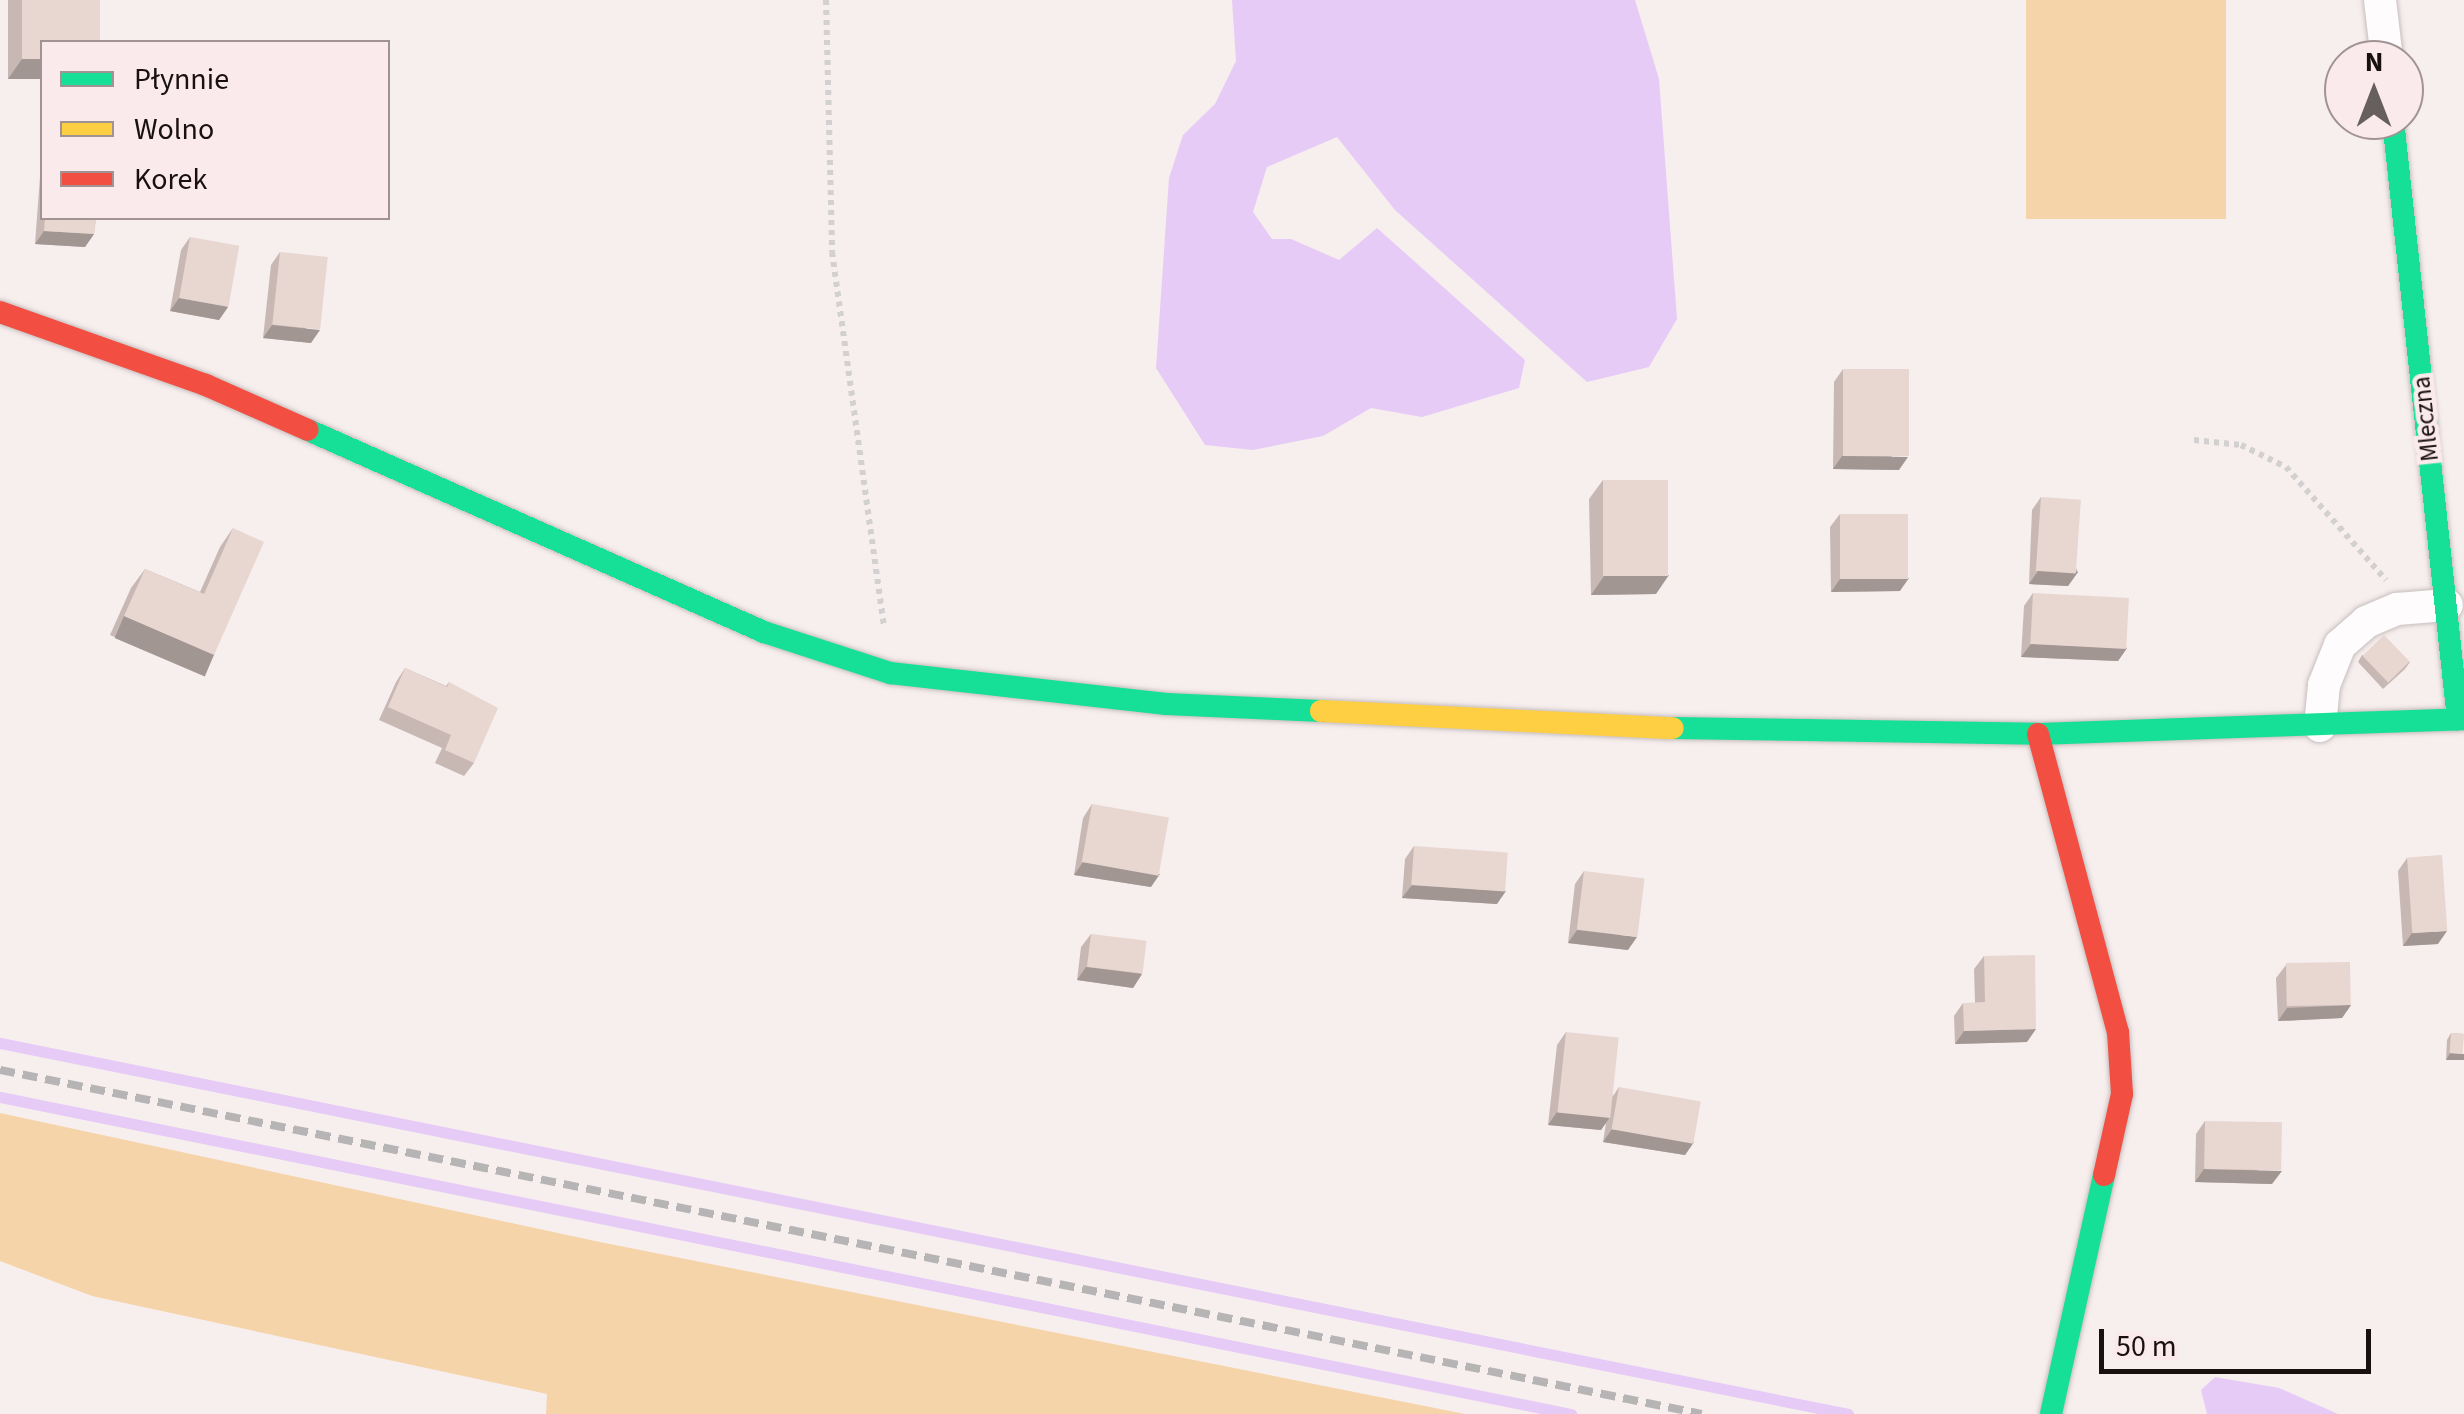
<!DOCTYPE html>
<html>
<head>
<meta charset="utf-8">
<style>
  body { margin:0 }
  #map { position:relative; width:2464px; height:1414px; overflow:hidden; background:#f7eeee; font-family:"Source Sans 3",sans-serif }
  div>[style] { position:absolute }
  .green>* { inset:0; background:#f6d4aa; transform-origin:0 0 }
  .water>* { inset:0; background:#e6cbf6 }
  .stream>* { height:11px; margin:-5.5px; padding:0 5.5px; transform-origin:5.5px; border-radius:5.5px; background:#e6cbf6 }
  .path>* { height:6px; margin-top:-3px; transform-origin:0; background:repeating-linear-gradient(90deg,#d2d0d0 0 5px,transparent 0 10px) }
  .roads { filter:drop-shadow(0 0 2px #c7bebe) drop-shadow(0 0 2px #c7bebe) }
  .street>* { height:32px; margin:-16px; padding:0 16px; transform-origin:16px; border-radius:16px; background:#fefcfc }
  .fast>* { height:22px; margin:-11px; padding:0 11px; transform-origin:11px; border-radius:11px; background:#16e098 }
  .slow>* { height:22px; margin:-11px; padding:0 11px; transform-origin:11px; border-radius:11px; background:#ffcf43 }
  .jam>* { height:22px; margin:-11px; padding:0 11px; transform-origin:11px; border-radius:11px; background:#f24e42 }
  .rail>* { height:8px; margin-top:-4px; transform-origin:0; background:repeating-linear-gradient(90deg,#b7b4b5 0 15px,transparent 0 23px) }
  .wall>* { inset:0; background:#c8b8b4 }
  .shaded-wall>* { inset:0; background:#a29692; transform-origin:0 0 }
  .building>* { inset:0; background:#e8d6d1; transform-origin:0 0 }
  span { translate:-50% -50%; white-space:nowrap; text-align:center; line-height:1.15; -webkit-text-stroke:9px #fbeaeb; paint-order:stroke }
  .street-label { font-size:25px; color:#191011 }
  .legend { position:absolute; left:40px; top:40px; width:350px; height:180px; box-sizing:border-box; background:#fbeaeb; border:2px solid #a19394; margin:0; padding:12px 18px; list-style:none; font-size:30px; color:#191011 }
  .legend li { display:flex; align-items:center; gap:20px; height:50px }
  .legend b { width:50px; border:2px solid #a19394 }
  .north { position:absolute; left:2324px; top:40px; width:100px; height:100px; box-sizing:border-box; background:#fbeaeb; border:2px solid #a19394; border-radius:50%; rotate:0deg; font-size:28px; font-weight:700; line-height:40px; text-align:center; color:#191011 }
  .north::after { content:''; display:block; margin:auto; width:35px; height:45px; background:#675e5e; clip-path:polygon(50% 0,100% 100%,50% 72%,0 100%) }
  .scale { position:absolute; left:2099px; top:1329px; width:272px; height:45px; box-sizing:border-box; border:5px solid #191011; border-top:0; padding-left:12px; font-size:30px; line-height:35px; white-space:nowrap; color:#191011; -webkit-text-stroke:8px #fbeaeb; paint-order:stroke }
</style>
</head>
<body>
<div id="map">
  <div class="green">
    <div style="left:2026px;top:0;width:200px;height:219px"></div>
    <div style="clip-path:polygon(0 1113px,595px 1241px,1465px 1414px,546px 1414px,547px 1394px,92px 1296px,0 1261px)"></div>
  </div>
  <div class="water">
    <div style="clip-path:polygon(1232px 0,1635px 0,1659px 79px,1677px 319px,1649px 367px,1587px 382px,1395px 210px,1337px 137px,1267px 167px,1253px 212px,1272px 239px,1291px 239px,1339px 260px,1377px 228px,1525px 360px,1519px 388px,1422px 417px,1371px 408px,1323px 436px,1253px 450px,1205px 445px,1156px 368px,1169px 178px,1183px 135px,1215px 104px,1236px 61px)"></div>
    <div style="clip-path:polygon(2215px 1377px,2279px 1388px,2338px 1414px,2207px 1414px,2201px 1390px)"></div>
  </div>
  <div class="stream">
    <div style="left:0;top:1043px;width:1885px;rotate:11.35deg"></div>
    <div style="left:0;top:1097px;width:1603px;rotate:11.41deg"></div>
  </div>
  <div class="path">
    <div style="left:826px;top:0;width:252px;rotate:88.6deg"></div>
    <div style="left:832px;top:252px;width:379px;rotate:82.1deg"></div>
    <div style="left:2194px;top:440px;width:47px;rotate:6.1deg"></div>
    <div style="left:2241px;top:445px;width:50px;rotate:26.1deg"></div>
    <div style="left:2286px;top:467px;width:151px;rotate:48.5deg"></div>
  </div>
  <div class="roads">
    <div class="street">
      <div style="left:2380px;top:0;width:60px;rotate:83.3deg"></div>
      <div style="left:2320px;top:726px;width:41px;rotate:-84.4deg"></div>
      <div style="left:2324px;top:685px;width:43px;rotate:-68.2deg"></div>
      <div style="left:2340px;top:645px;width:35px;rotate:-41deg"></div>
      <div style="left:2366px;top:622px;width:34px;rotate:-23deg"></div>
      <div style="left:2397px;top:609px;width:50px;rotate:-4.6deg"></div>
    </div>
    <div class="fast">
      <div style="left:2393px;top:120px;width:603px;rotate:83.81deg"></div>
      <div style="left:308px;top:430px;width:499px;rotate:23.9deg"></div>
      <div style="left:764px;top:632px;width:133px;rotate:18deg"></div>
      <div style="left:890px;top:673px;width:278px;rotate:6.4deg"></div>
      <div style="left:1166px;top:704px;width:155px;rotate:2.6deg"></div>
      <div style="left:1673px;top:728px;width:365px;rotate:0.9deg"></div>
      <div style="left:2038px;top:734px;width:426px;rotate:-2deg"></div>
      <div style="left:2051px;top:1414px;width:245px;rotate:-77.5deg"></div>
    </div>
    <div class="slow">
      <div style="left:1321px;top:711px;width:352px;rotate:2.8deg"></div>
    </div>
    <div class="jam">
      <div style="left:0;top:312px;width:219px;rotate:19.5deg"></div>
      <div style="left:206px;top:385px;width:111px;rotate:23.8deg"></div>
      <div style="left:2038px;top:734px;width:309px;rotate:75deg"></div>
      <div style="left:2118px;top:1032px;width:62px;rotate:86.3deg"></div>
      <div style="left:2122px;top:1094px;width:83px;rotate:102.5deg"></div>
    </div>
  </div>
  <div class="rail">
    <div style="left:0;top:1070px;width:1736px;rotate:11.43deg"></div>
  </div>
  <div class="wall">
    <div style="clip-path:polygon(8px 0,100px 0,42px 79px,8px 79px)"></div>
    <div style="clip-path:polygon(42px 150px,42px 218px,96px 218px,94px 234px,85px 247px,35px 244px)"></div>
    <div style="clip-path:polygon(190px 237px,228px 307px,219px 320px,170px 311px,181px 250px)"></div>
    <div style="clip-path:polygon(280px 252px,311px 343px,263px 338px,271px 265px)"></div>
    <div style="clip-path:polygon(1843px 369px,1899px 470px,1833px 469px,1834px 382px)"></div>
    <div style="clip-path:polygon(1603px 480px,1656px 594px,1591px 595px,1589px 499px)"></div>
    <div style="clip-path:polygon(2041px 497px,2078px 572px,2068px 586px,2029px 584px,2032px 510px)"></div>
    <div style="clip-path:polygon(1840px 514px,1900px 591px,1831px 592px,1830px 527px)"></div>
    <div style="clip-path:polygon(233px 528px,214px 655px,201px 674px,110px 635px,131px 588px,145px 569px,200px 592px,220px 547px)"></div>
    <div style="clip-path:polygon(2033px 593px,2127px 648px,2118px 661px,2021px 657px,2024px 606px)"></div>
    <div style="clip-path:polygon(2362px 655px,2410px 662px,2405px 669px,2383px 689px,2358px 662px)"></div>
    <div style="clip-path:polygon(405px 668px,446px 686px,449px 682px,474px 763px,464px 776px,435px 763px,442px 748px,379px 720px,396px 682px)"></div>
    <div style="clip-path:polygon(1092px 804px,1151px 887px,1074px 875px,1083px 818px)"></div>
    <div style="clip-path:polygon(1414px 846px,1497px 904px,1402px 898px,1405px 859px)"></div>
    <div style="clip-path:polygon(2407px 858px,2438px 944px,2403px 946px,2398px 871px)"></div>
    <div style="clip-path:polygon(1584px 871px,1628px 950px,1568px 943px,1575px 884px)"></div>
    <div style="clip-path:polygon(1091px 934px,1142px 974px,1133px 988px,1077px 980px,1081px 947px)"></div>
    <div style="clip-path:polygon(1984px 956px,2027px 1042px,1955px 1044px,1954px 1016px,1963px 1003px,1975px 1003px,1974px 969px)"></div>
    <div style="clip-path:polygon(2286px 965px,2351px 1005px,2342px 1018px,2278px 1021px,2276px 978px)"></div>
    <div style="clip-path:polygon(1566px 1032px,1613px 1096px,1619px 1087px,1694px 1142px,1685px 1155px,1603px 1142px,1606px 1123px,1601px 1130px,1548px 1125px,1557px 1045px)"></div>
    <div style="clip-path:polygon(2451px 1033px,2464px 1034px,2446px 1060px,2447px 1040px)"></div>
    <div style="clip-path:polygon(2205px 1121px,2272px 1184px,2195px 1182px,2196px 1134px)"></div>
  </div>
  <div class="shaded-wall">
    <div style="clip-path:polygon(22px 59px,42px 59px,42px 79px,8px 79px)"></div>
    <div style="clip-path:polygon(44px 231px,94px 234px,85px 247px,35px 244px)"></div>
    <div style="clip-path:polygon(179px 298px,228px 307px,219px 320px,170px 311px)"></div>
    <div style="clip-path:polygon(272px 325px,320px 330px,311px 343px,263px 338px)"></div>
    <div style="clip-path:polygon(1842px 456px,1908px 457px,1899px 470px,1833px 469px)"></div>
    <div style="clip-path:polygon(2038px 571px,2078px 572px,2068px 586px,2029px 584px)"></div>
    <div style="clip-path:polygon(1669px 575px,1656px 594px,1591px 595px,1604px 576px)"></div>
    <div style="clip-path:polygon(1909px 578px,1900px 591px,1831px 592px,1840px 579px)"></div>
    <div style="left:124px;top:616px;width:98px;height:24px;rotate:23deg"></div>
    <div style="clip-path:polygon(2031px 644px,2127px 648px,2118px 661px,2021px 657px)"></div>
    <div style="clip-path:polygon(1083px 862px,1160px 874px,1151px 887px,1074px 875px)"></div>
    <div style="clip-path:polygon(1412px 885px,1506px 891px,1497px 904px,1402px 898px)"></div>
    <div style="clip-path:polygon(1577px 930px,1637px 937px,1628px 950px,1568px 943px)"></div>
    <div style="clip-path:polygon(2447px 931px,2438px 944px,2403px 946px,2412px 933px)"></div>
    <div style="clip-path:polygon(1086px 967px,1142px 974px,1133px 988px,1077px 980px)"></div>
    <div style="clip-path:polygon(2351px 1005px,2342px 1018px,2278px 1021px,2287px 1008px)"></div>
    <div style="clip-path:polygon(2036px 1029px,2027px 1042px,1955px 1044px,1964px 1031px)"></div>
    <div style="clip-path:polygon(2450px 1053px,2464px 1054px,2464px 1060px,2446px 1060px)"></div>
    <div style="clip-path:polygon(1557px 1112px,1610px 1117px,1601px 1130px,1548px 1125px)"></div>
    <div style="clip-path:polygon(1612px 1129px,1694px 1142px,1685px 1155px,1603px 1142px)"></div>
    <div style="clip-path:polygon(2204px 1169px,2282px 1171px,2272px 1184px,2195px 1182px)"></div>
  </div>
  <div class="building">
    <div style="clip-path:polygon(22px 0,100px 0,100px 42px,42px 42px,42px 59px,22px 59px)"></div>
    <div style="clip-path:polygon(45px 218px,96px 218px,94px 234px,44px 231px)"></div>
    <div style="left:190px;top:237px;width:50px;height:62px;rotate:10deg"></div>
    <div style="left:280px;top:252px;width:48px;height:73px;rotate:6deg"></div>
    <div style="left:1843px;top:369px;width:66px;height:87px"></div>
    <div style="left:1603px;top:480px;width:65px;height:96px"></div>
    <div style="left:2041px;top:497px;width:40px;height:74px;rotate:4deg"></div>
    <div style="left:1840px;top:514px;width:68px;height:65px"></div>
    <div style="clip-path:polygon(233px 528px,264px 542px,214px 655px,124px 616px,145px 569px,204px 594px)"></div>
    <div style="left:2033px;top:593px;width:96px;height:51px;rotate:3deg"></div>
    <div style="left:2384px;top:635px;width:37px;height:30px;rotate:46deg"></div>
    <div style="clip-path:polygon(405px 668px,447px 687px,449px 682px,498px 708px,474px 763px,445px 750px,451px 735px,388px 707px)"></div>
    <div style="left:1092px;top:804px;width:78px;height:59px;rotate:10deg"></div>
    <div style="left:1414px;top:846px;width:94px;height:39px;rotate:4deg"></div>
    <div style="left:2442px;top:855px;width:76px;height:35px;rotate:86deg"></div>
    <div style="left:1584px;top:871px;width:61px;height:59px;rotate:7deg"></div>
    <div style="left:1091px;top:934px;width:56px;height:33px;rotate:7deg"></div>
    <div style="clip-path:polygon(2035px 955px,2036px 1029px,1964px 1031px,1963px 1003px,1985px 1002px,1984px 956px)"></div>
    <div style="left:2350px;top:962px;width:43px;height:64px;rotate:89deg"></div>
    <div style="left:1566px;top:1032px;width:53px;height:81px;rotate:6deg"></div>
    <div style="left:2451px;top:1033px;width:13px;height:20px;rotate:4deg"></div>
    <div style="left:1619px;top:1087px;width:83px;height:43px;rotate:10deg"></div>
    <div style="left:2205px;top:1121px;width:77px;height:48px;rotate:1deg"></div>
  </div>
  <div class="street-label">
    <span style="left:2426px;top:419px;rotate:-96deg">Mleczna</span>
  </div>
  <ul class="legend">
  <li><b style="height:12px;background:#16e098"></b>Płynnie</li>
  <li><b style="height:12px;background:#ffcf43"></b>Wolno</li>
  <li><b style="height:12px;background:#f24e42"></b>Korek</li>
  </ul>
  <div class="north">N</div>
  <div class="scale">50 m</div>
</div>
</body>
</html>
